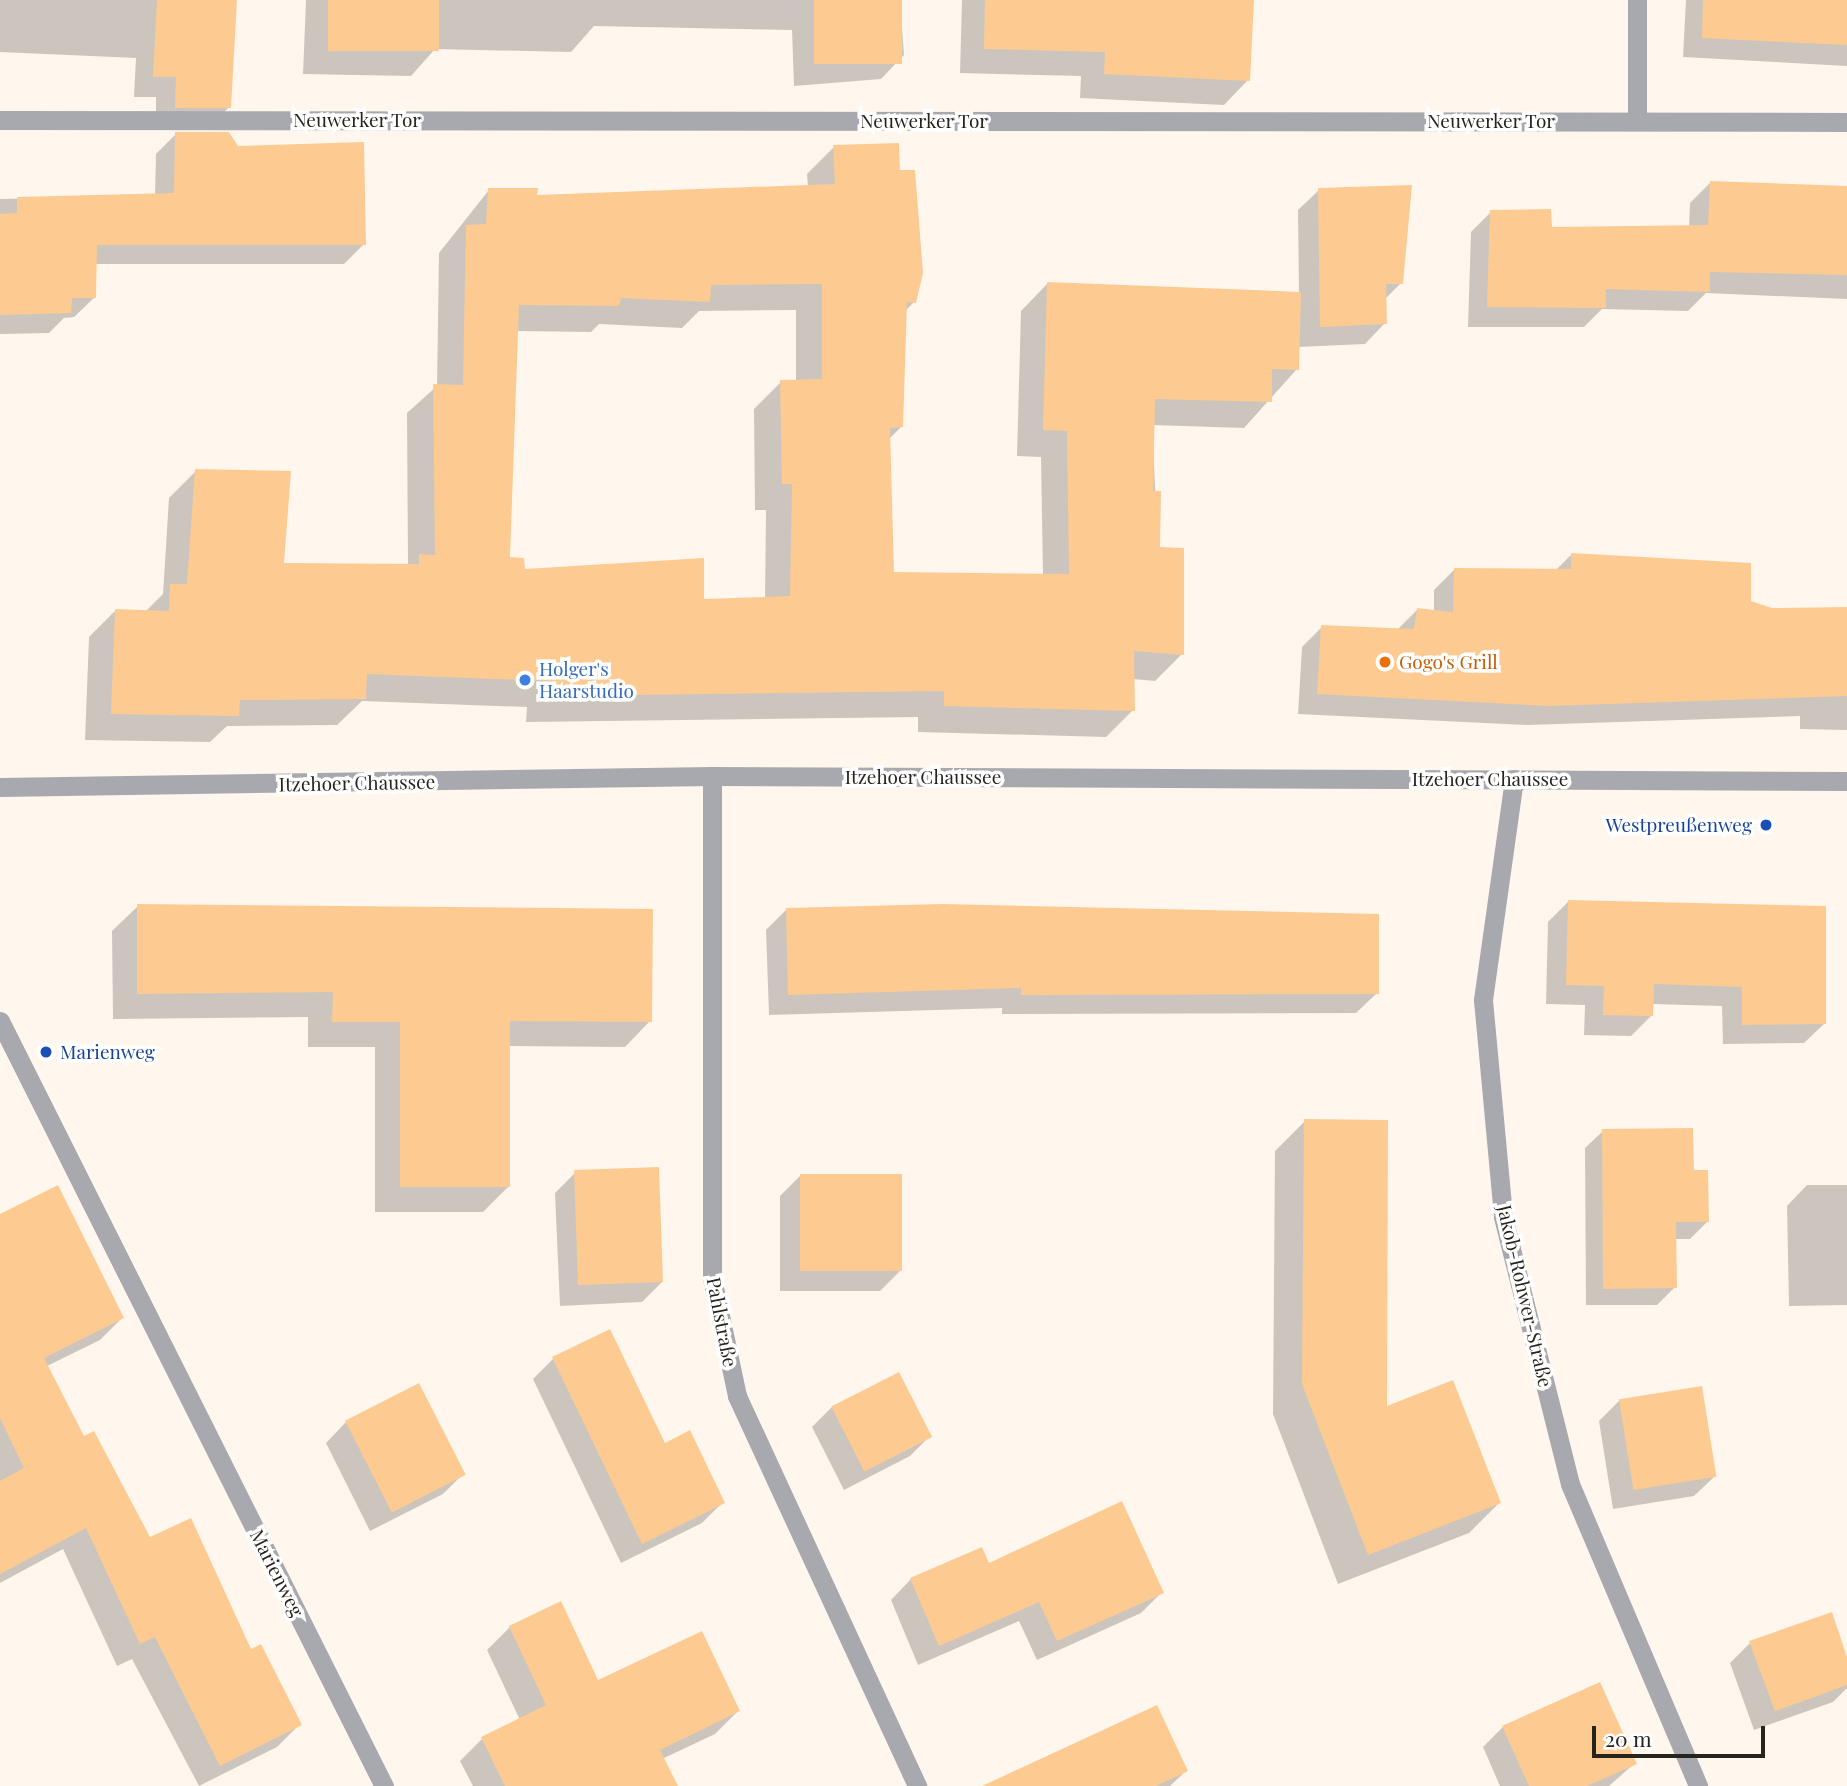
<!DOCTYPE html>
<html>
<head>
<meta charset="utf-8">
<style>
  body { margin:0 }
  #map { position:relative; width:1847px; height:1786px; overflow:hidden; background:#fff7ee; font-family:"Playfair Display",serif }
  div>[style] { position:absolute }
  .shadow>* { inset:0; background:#0003 }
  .building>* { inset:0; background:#fdcb92; transform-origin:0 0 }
  .service>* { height:19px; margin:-9.5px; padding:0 9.5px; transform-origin:9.5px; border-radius:9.5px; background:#a8a8af }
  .minor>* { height:19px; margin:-9.5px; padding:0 9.5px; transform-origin:9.5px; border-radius:9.5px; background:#a8a8af }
  .tertiary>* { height:19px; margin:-9.5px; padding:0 9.5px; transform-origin:9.5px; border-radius:9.5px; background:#a8a8af }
  .dots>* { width:19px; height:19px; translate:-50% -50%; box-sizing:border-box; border:4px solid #fff; border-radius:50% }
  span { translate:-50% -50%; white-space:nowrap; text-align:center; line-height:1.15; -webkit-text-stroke:7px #fff; paint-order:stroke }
  .street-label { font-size:19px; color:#27231d }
  .food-label { font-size:19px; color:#c56008 }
  .left { translate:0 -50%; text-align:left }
  .shop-label { font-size:19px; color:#366cbe }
  .transit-label { font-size:19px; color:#164399 }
  .right { translate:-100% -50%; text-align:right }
  .scale { position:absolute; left:1592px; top:1726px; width:173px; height:32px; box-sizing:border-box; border:4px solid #27231d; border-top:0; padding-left:9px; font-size:21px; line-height:24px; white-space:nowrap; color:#27231d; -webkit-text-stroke:5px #fff; paint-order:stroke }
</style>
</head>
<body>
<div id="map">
  <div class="shadow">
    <div style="clip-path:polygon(0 0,235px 0,229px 107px,209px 128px,156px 128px,156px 97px,134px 97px,136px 58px,0 52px)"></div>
    <div style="clip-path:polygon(306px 0,900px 0,904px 55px,881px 79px,794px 86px,792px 30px,594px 26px,571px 52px,435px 49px,411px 76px,303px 74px)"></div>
    <div style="clip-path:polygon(962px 0,1253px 0,1248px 80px,1224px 105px,1080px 98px,1081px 76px,960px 73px)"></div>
    <div style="clip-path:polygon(1686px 0,1847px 0,1847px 66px,1683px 57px)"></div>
    <div style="clip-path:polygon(176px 134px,237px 148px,364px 244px,344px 264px,95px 264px,95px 297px,74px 317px,64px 318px,49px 333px,0 334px,0 199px,155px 196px,156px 154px)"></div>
    <div style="clip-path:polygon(evenodd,834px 147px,898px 171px,914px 302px,905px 311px,902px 426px,888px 440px,892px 574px,1043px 575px,1041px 457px,1017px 456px,1021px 311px,1047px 284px,1299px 293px,1298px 210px,1319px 190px,1401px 283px,1384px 300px,1385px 323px,1365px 344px,1298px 347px,1297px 369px,1244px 428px,1152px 425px,1158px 548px,1182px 654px,1155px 681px,1133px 679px,1133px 710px,1106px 737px,918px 732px,918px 717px,526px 722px,527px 707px,362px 701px,337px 725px,227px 726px,210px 742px,85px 740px,89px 637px,116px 610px,145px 612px,163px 594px,169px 498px,196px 471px,283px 565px,408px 566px,407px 413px,437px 386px,439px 253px,489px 190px,535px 197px,808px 187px,807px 174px,834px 147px,796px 310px,796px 381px,781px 382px,754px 409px,755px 510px,766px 510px,765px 599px,702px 601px,523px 571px,508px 558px,516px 331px,591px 332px,599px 324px,682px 328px,699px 311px,796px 310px)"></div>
    <div style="clip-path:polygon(1710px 183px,1847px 188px,1847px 299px,1706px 293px,1688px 311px,1602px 309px,1584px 327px,1468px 327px,1471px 232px,1491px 212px,1550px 229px,1689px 227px,1690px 203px)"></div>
    <div style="clip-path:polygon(1571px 555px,1772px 609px,1847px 608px,1847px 730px,1800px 729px,1800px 716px,1527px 725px,1298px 714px,1302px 647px,1322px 627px,1397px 630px,1418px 609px,1434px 611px,1434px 590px,1454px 570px,1555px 571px)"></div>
    <div style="clip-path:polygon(1568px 902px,1825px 1023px,1804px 1043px,1723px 1044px,1722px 1006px,1652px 1004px,1651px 1016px,1631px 1036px,1584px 1035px,1585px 1005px,1546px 1004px,1548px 922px)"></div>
    <div style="clip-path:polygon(138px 906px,650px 1021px,625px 1047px,508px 1046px,509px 1186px,483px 1212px,375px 1212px,375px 1047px,308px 1047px,308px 1017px,113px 1019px,112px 931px)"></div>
    <div style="clip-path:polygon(786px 910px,1377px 993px,1356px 1013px,1002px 1014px,1002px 1008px,769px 1015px,766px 930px)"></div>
    <div style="clip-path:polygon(1305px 1121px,1385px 1408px,1499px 1503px,1469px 1533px,1338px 1584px,1273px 1414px,1275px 1151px)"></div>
    <div style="clip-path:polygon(1603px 1131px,1692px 1172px,1707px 1222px,1690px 1239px,1675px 1239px,1675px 1287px,1657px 1305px,1586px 1305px,1585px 1148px)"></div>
    <div style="clip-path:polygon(575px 1173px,662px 1282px,642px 1302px,560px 1306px,555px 1193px)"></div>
    <div style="clip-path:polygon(801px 1175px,901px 1270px,880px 1291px,780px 1291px,780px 1196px)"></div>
    <div style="clip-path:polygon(1807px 1185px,1847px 1185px,1847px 1305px,1789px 1306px,1787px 1206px)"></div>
    <div style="clip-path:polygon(0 1216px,122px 1318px,100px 1340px,47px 1366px,83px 1439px,150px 1539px,251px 1651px,300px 1724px,277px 1747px,199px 1786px,132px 1659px,117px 1666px,63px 1549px,0 1583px)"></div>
    <div style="clip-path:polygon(554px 1358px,664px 1445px,723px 1502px,702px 1523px,621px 1563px,533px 1379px)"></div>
    <div style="clip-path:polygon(1620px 1400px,1715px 1476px,1694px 1496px,1613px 1509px,1599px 1421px)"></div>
    <div style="clip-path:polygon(832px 1407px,930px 1436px,910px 1456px,844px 1490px,812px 1427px)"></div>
    <div style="clip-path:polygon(346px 1422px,463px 1474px,443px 1494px,370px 1531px,326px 1443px)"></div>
    <div style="clip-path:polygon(988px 1565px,1162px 1592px,1141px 1613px,1037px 1660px,1019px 1621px,918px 1665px,891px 1600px,911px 1579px)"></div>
    <div style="clip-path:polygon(510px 1627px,598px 1683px,738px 1711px,715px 1734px,662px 1759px,676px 1786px,473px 1786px,460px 1761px,483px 1738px,520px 1720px,487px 1650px)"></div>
    <div style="clip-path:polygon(1750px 1643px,1847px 1662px,1847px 1688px,1833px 1702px,1754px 1730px,1730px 1663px)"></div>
    <div style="clip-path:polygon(1503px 1727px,1635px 1763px,1609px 1786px,1500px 1786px,1483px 1747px)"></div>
    <div style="clip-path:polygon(1186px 1771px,1170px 1786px,996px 1786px)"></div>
  </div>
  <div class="building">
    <div style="clip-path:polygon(157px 0,237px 0,231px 108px,175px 108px,176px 77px,153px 77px)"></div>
    <div style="left:328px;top:0;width:111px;height:51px"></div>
    <div style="left:814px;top:0;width:88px;height:64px"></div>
    <div style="clip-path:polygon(985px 0,1254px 0,1250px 81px,1104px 74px,1105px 52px,984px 49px)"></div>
    <div style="clip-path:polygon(1703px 0,1847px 0,1847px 45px,1702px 38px)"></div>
    <div style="clip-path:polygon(175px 132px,229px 132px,238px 146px,364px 142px,366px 245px,97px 245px,96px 298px,72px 298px,71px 313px,0 315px,0 214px,17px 213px,17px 197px,174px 193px)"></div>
    <div style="clip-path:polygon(evenodd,899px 143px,900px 170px,915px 170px,923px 273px,916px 303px,907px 302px,903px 427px,890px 428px,894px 572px,1069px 574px,1067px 431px,1043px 430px,1047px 282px,1301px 292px,1299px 370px,1272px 369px,1272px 402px,1155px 399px,1153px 491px,1161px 491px,1160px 547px,1184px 548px,1184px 655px,1134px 651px,1135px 711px,944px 706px,944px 691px,552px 696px,553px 681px,367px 674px,366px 699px,240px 700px,239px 716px,111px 714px,115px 609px,169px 611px,170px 584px,187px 584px,195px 469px,291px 471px,284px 563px,419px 564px,419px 554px,435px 555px,433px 384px,463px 385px,466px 225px,486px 224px,488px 188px,538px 188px,537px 195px,835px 184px,833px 145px,899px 143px,822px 284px,822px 379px,780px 380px,782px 484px,792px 484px,790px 596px,704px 599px,704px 558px,525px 569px,524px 558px,510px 557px,519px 305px,619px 306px,621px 298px,710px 302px,711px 285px,822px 284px)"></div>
    <div style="clip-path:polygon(1710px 181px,1847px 186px,1847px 275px,1710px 272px,1710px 292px,1606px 289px,1606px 308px,1487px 307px,1490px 210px,1551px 209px,1552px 227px,1708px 225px)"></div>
    <div style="clip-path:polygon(1412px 185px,1403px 284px,1386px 284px,1387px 324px,1320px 327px,1318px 188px)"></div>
    <div style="clip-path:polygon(1571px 553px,1751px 563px,1751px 601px,1772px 608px,1847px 607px,1847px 696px,1548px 706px,1317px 694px,1321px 625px,1414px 629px,1417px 608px,1453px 612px,1454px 568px,1571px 569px)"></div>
    <div style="clip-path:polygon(1568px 900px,1826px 906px,1826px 1024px,1742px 1025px,1742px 987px,1654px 984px,1653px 1016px,1603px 1015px,1604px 986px,1566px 985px)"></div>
    <div style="clip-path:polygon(137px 904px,653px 909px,652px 1022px,510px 1021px,510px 1187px,400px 1187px,400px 1022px,332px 1022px,333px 992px,137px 994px)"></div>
    <div style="clip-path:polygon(943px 904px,1379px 914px,1379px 994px,1021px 995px,1021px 988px,788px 995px,786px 908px)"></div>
    <div style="clip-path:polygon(1304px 1119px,1388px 1120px,1387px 1406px,1453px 1380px,1501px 1503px,1368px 1555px,1302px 1384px)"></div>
    <div style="clip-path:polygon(1693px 1128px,1694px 1170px,1708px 1170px,1709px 1222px,1676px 1222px,1677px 1288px,1603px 1289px,1602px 1129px)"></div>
    <div style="left:659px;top:1167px;width:115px;height:85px;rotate:88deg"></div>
    <div style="left:800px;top:1174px;width:102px;height:97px"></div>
    <div style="clip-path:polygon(58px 1185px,124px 1318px,44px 1358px,84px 1436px,94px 1431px,150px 1537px,191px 1518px,251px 1649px,261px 1644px,302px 1725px,220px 1766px,155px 1637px,140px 1644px,86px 1528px,0 1574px,0 1481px,24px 1468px,0 1418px,0 1214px)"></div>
    <div style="clip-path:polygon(610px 1329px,665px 1443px,690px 1430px,725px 1503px,642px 1544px,552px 1357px)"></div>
    <div style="left:899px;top:1372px;width:73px;height:76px;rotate:63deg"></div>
    <div style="left:419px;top:1383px;width:103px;height:83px;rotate:63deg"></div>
    <div style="left:1702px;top:1386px;width:92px;height:84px;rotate:81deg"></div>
    <div style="clip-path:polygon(1122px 1501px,1164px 1593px,1057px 1641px,1039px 1602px,939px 1646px,910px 1578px,982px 1547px,989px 1563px)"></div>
    <div style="clip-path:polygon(561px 1601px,598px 1680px,702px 1631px,740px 1711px,660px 1750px,678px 1786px,505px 1786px,481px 1737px,546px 1705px,509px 1626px)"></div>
    <div style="clip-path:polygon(1832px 1612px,1847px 1657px,1847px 1685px,1775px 1711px,1749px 1641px)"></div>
    <div style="clip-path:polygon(1600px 1682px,1637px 1764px,1587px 1786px,1529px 1786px,1502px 1726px)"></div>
    <div style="clip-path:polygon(1157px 1705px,1188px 1771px,1156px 1786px,982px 1786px)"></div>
  </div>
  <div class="service">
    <div style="left:1637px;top:121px;width:121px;rotate:-90deg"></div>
  </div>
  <div class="minor">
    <div style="left:0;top:120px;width:1847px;rotate:0.06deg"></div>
    <div style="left:712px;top:776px;width:502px;rotate:90deg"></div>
    <div style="left:712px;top:1278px;width:121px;rotate:78deg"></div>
    <div style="left:737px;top:1396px;width:430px;rotate:65.2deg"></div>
    <div style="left:1514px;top:779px;width:223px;rotate:98deg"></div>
    <div style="left:1483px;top:1000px;width:218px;rotate:84.7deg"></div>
    <div style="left:1503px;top:1217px;width:275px;rotate:75.9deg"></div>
    <div style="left:1570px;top:1484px;width:328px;rotate:67deg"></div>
    <div style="left:0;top:1021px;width:856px;rotate:63.35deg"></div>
  </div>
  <div class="tertiary">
    <div style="left:0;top:787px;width:712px;rotate:-0.89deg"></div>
    <div style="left:712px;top:776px;width:1135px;rotate:0.25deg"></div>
  </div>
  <div class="dots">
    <div style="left:1385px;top:662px;background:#e8710a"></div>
    <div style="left:525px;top:680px;background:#3f7fe0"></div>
    <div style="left:1766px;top:825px;background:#1a4fb4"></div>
    <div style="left:46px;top:1052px;background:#1a4fb4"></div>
  </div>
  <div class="street-label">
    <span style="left:357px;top:120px">Neuwerker Tor</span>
    <span style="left:924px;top:121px">Neuwerker Tor</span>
    <span style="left:1491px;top:121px">Neuwerker Tor</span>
    <span style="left:923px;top:777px">Itzehoer Chaussee</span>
    <span style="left:1490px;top:779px">Itzehoer Chaussee</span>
    <span style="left:357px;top:783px;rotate:-1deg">Itzehoer Chaussee</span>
    <span style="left:1525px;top:1296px;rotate:77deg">Jakob-Rohwer-Straße</span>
    <span style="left:722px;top:1322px;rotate:79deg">Pahlstraße</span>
    <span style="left:277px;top:1573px;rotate:63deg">Marienweg</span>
  </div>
  <div class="food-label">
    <span class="left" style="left:1399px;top:662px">Gogo's Grill</span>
  </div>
  <div class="shop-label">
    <span class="left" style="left:539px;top:680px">Holger's<br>Haarstudio</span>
  </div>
  <div class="transit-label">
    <span class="right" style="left:1752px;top:825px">Westpreußenweg</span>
    <span class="left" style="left:60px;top:1052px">Marienweg</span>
  </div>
  <div class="scale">20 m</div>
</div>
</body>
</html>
